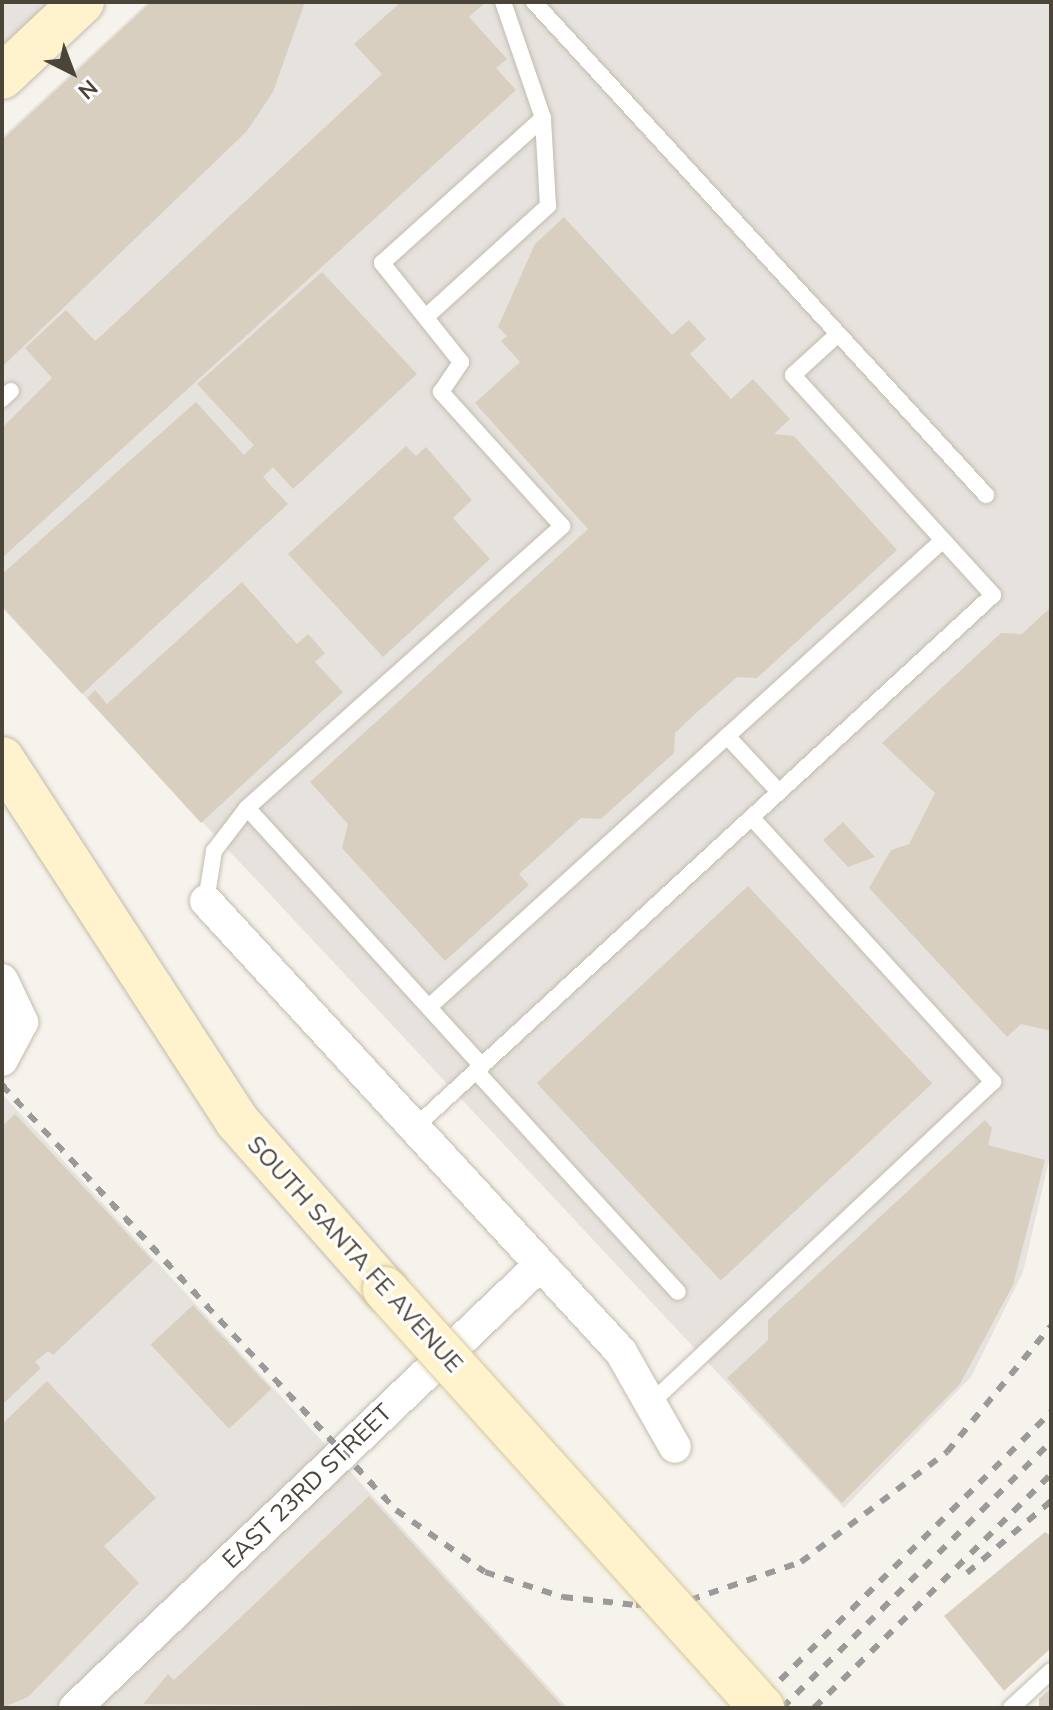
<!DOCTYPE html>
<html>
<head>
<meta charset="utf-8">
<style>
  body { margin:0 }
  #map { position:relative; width:1053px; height:1710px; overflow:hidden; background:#f6f3ec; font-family:Mulish,sans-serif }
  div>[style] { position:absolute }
  .industrial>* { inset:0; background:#e6e2dd }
  .building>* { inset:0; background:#d8cfc1; transform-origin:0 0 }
  .roads { filter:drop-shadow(0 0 2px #c2bbae) drop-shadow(0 0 2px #c2bbae) }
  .lane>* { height:16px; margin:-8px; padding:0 8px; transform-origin:8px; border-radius:8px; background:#fff }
  .street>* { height:32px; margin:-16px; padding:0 16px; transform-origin:16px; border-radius:16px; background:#fff }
  .secondary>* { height:44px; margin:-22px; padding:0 22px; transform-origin:22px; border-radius:22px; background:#fff3cd }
  .rail>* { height:6px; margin-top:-3px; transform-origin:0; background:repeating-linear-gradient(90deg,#9a9a9a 0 10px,transparent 0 20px) }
  .bridges { filter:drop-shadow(0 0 2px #d6c79b) drop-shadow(0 0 2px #d6c79b) }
  .secondary-bridge>* { height:44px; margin:-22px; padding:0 22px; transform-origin:22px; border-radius:22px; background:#fff3cd }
  span { translate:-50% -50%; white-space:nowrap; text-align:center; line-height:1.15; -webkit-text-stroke:6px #fff; paint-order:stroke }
  .street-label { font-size:24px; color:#4b4439 }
  .frame { position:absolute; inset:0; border:4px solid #4b4439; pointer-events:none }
  .north { position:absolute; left:32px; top:32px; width:80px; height:80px; -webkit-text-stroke:6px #fff; paint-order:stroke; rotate:138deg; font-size:22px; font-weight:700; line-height:32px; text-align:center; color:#4b4439 }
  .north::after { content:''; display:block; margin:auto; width:28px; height:36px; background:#4b4439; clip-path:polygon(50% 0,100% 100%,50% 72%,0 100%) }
</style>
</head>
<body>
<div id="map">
  <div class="industrial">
    <div style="clip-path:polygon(2px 2px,49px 2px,2px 46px)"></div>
    <div style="clip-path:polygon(148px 2px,1051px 2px,1051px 1152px,1023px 1272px,971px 1377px,844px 1508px,2px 608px,2px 137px)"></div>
    <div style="clip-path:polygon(2px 1094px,568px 1708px,2px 1708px)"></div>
  </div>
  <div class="building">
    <div style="clip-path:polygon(151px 2px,305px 2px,273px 92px,247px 131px,2px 367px,2px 140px)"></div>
    <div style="clip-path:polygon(401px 2px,486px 2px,469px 17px,507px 59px,496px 68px,516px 90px,2px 558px,2px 428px,52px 378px,25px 348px,66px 310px,95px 341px,103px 334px,382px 74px,354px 44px)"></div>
    <div style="clip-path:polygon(564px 217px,672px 335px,689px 320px,706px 339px,690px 354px,731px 399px,753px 379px,790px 419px,774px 434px,794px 436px,897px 550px,757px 678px,737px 677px,694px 715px,675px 733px,674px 753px,601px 819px,581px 818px,519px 874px,529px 885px,445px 961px,342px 848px,348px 824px,310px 782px,588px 529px,475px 403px,520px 362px,501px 341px,507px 336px,498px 327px,535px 244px)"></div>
    <div style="clip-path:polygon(322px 272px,417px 374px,293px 489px,273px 467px,263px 477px,288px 504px,82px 694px,2px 606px,2px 574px,196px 402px,244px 455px,254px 445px,197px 384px)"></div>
    <div style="clip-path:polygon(406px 446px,416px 456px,426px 447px,472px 500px,453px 518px,490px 559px,383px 657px,288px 554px)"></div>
    <div style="clip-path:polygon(242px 582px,297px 644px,308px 634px,325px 653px,315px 662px,343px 692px,201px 823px,87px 698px,95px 690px,107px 704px)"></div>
    <div style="clip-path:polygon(1051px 607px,1051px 1031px,1021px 1024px,1007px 1037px,869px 888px,891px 850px,909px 844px,935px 793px,882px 743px,1001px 633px,1022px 634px)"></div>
    <div style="clip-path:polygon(843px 822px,875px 857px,848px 867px,823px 840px)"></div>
    <div style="left:748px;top:886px;width:270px;height:289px;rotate:47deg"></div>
    <div style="clip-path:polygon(15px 1114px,153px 1261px,53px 1355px,48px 1351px,35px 1362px,41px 1368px,2px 1405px,2px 1126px)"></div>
    <div style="clip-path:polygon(985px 1120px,992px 1128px,988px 1145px,1045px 1160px,1013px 1285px,960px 1384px,842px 1503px,727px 1378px,768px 1340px,768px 1320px)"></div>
    <div style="left:193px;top:1305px;width:115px;height:58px;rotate:47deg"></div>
    <div style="clip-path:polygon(47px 1381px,156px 1498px,104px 1546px,139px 1583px,28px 1697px,2px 1708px,2px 1424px)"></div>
    <div style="clip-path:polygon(369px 1496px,564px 1708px,143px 1704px,168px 1674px,174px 1680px)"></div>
    <div style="clip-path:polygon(1045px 1532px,1051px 1536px,1051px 1648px,1004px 1691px,944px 1616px)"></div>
    <div style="clip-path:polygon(1051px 1688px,1051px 1708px,1039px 1708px,1039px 1699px)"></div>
  </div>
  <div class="roads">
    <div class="lane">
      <div style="left:534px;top:2px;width:669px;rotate:47.48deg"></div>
      <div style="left:427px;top:316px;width:164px;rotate:-42.3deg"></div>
      <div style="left:548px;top:206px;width:88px;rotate:-93.3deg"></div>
      <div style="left:543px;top:118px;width:123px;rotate:-109deg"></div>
      <div style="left:2px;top:399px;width:12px;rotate:-42deg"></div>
      <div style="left:727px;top:736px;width:76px;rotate:47.1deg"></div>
      <div style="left:206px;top:901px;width:51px;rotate:-80.9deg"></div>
      <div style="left:214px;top:851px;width:54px;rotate:-52.5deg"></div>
      <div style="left:430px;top:1006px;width:693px;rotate:-42.25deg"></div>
      <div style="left:482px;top:1066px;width:349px;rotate:-132.3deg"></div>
      <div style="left:247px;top:808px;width:423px;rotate:-41.8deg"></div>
      <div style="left:562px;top:526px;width:181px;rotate:-132.1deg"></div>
      <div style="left:441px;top:392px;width:36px;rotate:-56deg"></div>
      <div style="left:461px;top:362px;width:127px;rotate:-128.6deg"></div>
      <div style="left:382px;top:263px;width:217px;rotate:-42deg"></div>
      <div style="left:476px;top:1071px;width:299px;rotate:47.6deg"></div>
      <div style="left:414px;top:1128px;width:787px;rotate:-42.63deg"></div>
      <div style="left:993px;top:595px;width:297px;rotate:-132.3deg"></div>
      <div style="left:793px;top:375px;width:61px;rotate:-42.3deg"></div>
      <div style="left:654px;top:1400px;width:465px;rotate:-43.2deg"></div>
      <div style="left:993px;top:1082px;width:357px;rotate:-132.4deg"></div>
      <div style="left:1011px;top:1708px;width:54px;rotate:-42.8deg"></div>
    </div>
    <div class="street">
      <div style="left:206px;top:901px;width:613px;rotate:47.38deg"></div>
      <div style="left:621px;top:1352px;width:109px;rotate:60.4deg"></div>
      <div style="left:2px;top:980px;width:47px;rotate:64.5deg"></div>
      <div style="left:22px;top:1022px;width:43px;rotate:117.8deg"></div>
      <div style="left:75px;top:1708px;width:642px;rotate:-43.61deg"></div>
    </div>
    <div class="secondary">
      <div style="left:2px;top:77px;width:110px;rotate:-43.2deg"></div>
      <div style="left:2px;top:759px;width:432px;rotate:57deg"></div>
      <div style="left:237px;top:1121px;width:224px;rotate:48.6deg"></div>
    </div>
  </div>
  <div class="rail">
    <div style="left:2px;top:1085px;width:580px;rotate:47.17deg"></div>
    <div style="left:396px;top:1510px;width:108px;rotate:34.9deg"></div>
    <div style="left:485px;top:1572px;width:82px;rotate:17.8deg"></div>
    <div style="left:563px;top:1597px;width:73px;rotate:6.3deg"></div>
    <div style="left:636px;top:1605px;width:54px;rotate:-5.3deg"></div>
    <div style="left:690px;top:1600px;width:117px;rotate:-18.9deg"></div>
    <div style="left:801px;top:1562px;width:183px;rotate:-37deg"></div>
    <div style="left:947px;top:1452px;width:163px;rotate:-50.5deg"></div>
    <div style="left:967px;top:1573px;width:111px;rotate:-40.6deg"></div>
    <div style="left:752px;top:1708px;width:421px;rotate:-44.7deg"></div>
    <div style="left:782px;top:1708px;width:378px;rotate:-44.7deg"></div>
    <div style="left:814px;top:1708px;width:333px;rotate:-44.6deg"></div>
  </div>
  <div class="bridges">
    <div class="secondary-bridge">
      <div style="left:385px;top:1289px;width:564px;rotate:48.02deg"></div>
    </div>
  </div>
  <div class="street-label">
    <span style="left:355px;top:1254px;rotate:48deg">SOUTH SANTA FE AVENUE</span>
    <span style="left:307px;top:1486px;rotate:-44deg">EAST 23RD STREET</span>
  </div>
  <div class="frame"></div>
  <div class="north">N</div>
</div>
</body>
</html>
